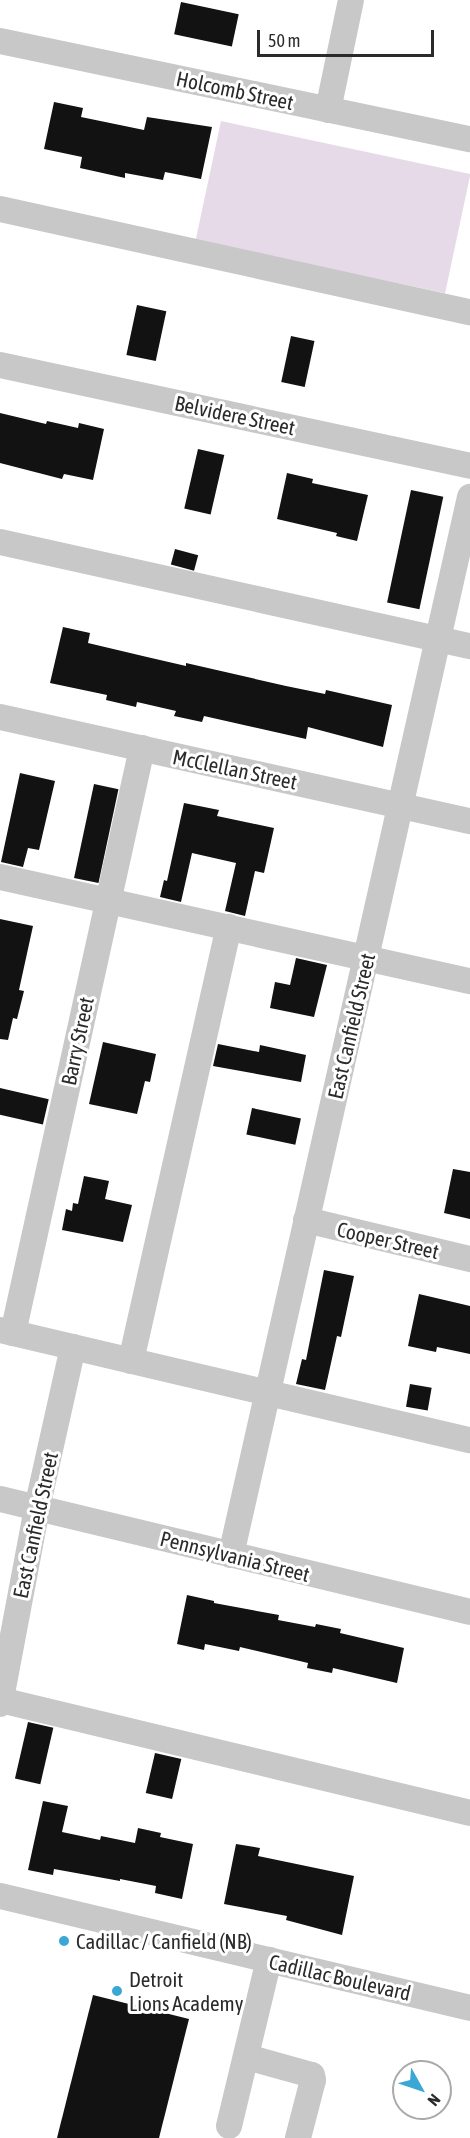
<!DOCTYPE html>
<html>
<head>
<meta charset="utf-8">
<style>
  body { margin:0 }
  #map { position:relative; width:470px; height:2138px; overflow:hidden; background:#fff; font-family:"Asap Condensed",sans-serif }
  div>[style] { position:absolute }
  .green>* { inset:0; background:#e6dae8; transform-origin:0 0 }
  .building>* { inset:0; background:#121212; transform-origin:0 0 }
  .minor>* { height:26px; margin:-13px; padding:0 13px; transform-origin:13px; border-radius:13px; background:#c8c8c8 }
  .dots>* { width:16px; height:16px; translate:-50% -50%; box-sizing:border-box; border:3px solid #fff; border-radius:50% }
  span { translate:-50% -50%; white-space:nowrap; text-align:center; line-height:1.15; -webkit-text-stroke:6px #fff; paint-order:stroke }
  .street-label { font-size:21px; color:#2b2b2b }
  .poi-label { font-size:21px; color:#2b2b2b }
  .left { translate:0 -50%; text-align:left }
  .north { position:absolute; left:392px; top:2060px; width:60px; height:60px; box-sizing:border-box; background:#fff; border:2px solid #aaa; border-radius:50%; rotate:130deg; font-size:16px; font-weight:700; line-height:24px; text-align:center; color:#2b2b2b }
  .north::after { content:''; display:block; margin:auto; width:21px; height:27px; background:#3ba7d5; clip-path:polygon(50% 0,100% 100%,50% 72%,0 100%) }
  .scale { position:absolute; left:257px; top:30px; width:177px; height:27px; box-sizing:border-box; border:3px solid #2b2b2b; border-top:0; padding-left:8px; font-size:18px; line-height:21px; white-space:nowrap; color:#2b2b2b; -webkit-text-stroke:4px #fff; paint-order:stroke }
</style>
</head>
<body>
<div id="map">
  <div class="green">
    <div style="left:221px;top:121px;width:255px;height:122px;rotate:12deg"></div>
  </div>
  <div class="building">
    <div style="left:181px;top:2px;width:59px;height:33px;rotate:12deg"></div>
    <div style="clip-path:polygon(54px 102px,83px 108px,81px 117px,144px 130px,147px 117px,212px 127px,201px 179px,165px 172px,163px 180px,125px 173px,125px 178px,80px 168px,82px 157px,44px 149px)"></div>
    <div style="left:137px;top:305px;width:30px;height:51px;rotate:12deg"></div>
    <div style="left:291px;top:336px;width:24px;height:47px;rotate:12deg"></div>
    <div style="clip-path:polygon(0 413px,46px 424px,47px 421px,78px 428px,79px 423px,104px 429px,93px 480px,64px 474px,62px 479px,0 463px)"></div>
    <div style="left:198px;top:449px;width:27px;height:61px;rotate:13deg"></div>
    <div style="clip-path:polygon(287px 473px,313px 479px,312px 483px,368px 495px,357px 541px,336px 536px,337px 533px,277px 519px)"></div>
    <div style="left:411px;top:490px;width:33px;height:115px;rotate:12deg"></div>
    <div style="left:175px;top:549px;width:24px;height:16px;rotate:15deg"></div>
    <div style="clip-path:polygon(63px 627px,90px 633px,88px 643px,147px 657px,186px 666px,186px 663px,286px 686px,325px 694px,326px 690px,392px 705px,383px 747px,308px 727px,306px 739px,204px 716px,202px 722px,174px 716px,176px 711px,137px 702px,136px 707px,106px 700px,107px 695px,50px 683px)"></div>
    <div style="clip-path:polygon(20px 773px,55px 781px,39px 850px,28px 848px,23px 867px,1px 862px)"></div>
    <div style="left:94px;top:784px;width:25px;height:96px;rotate:12deg"></div>
    <div style="clip-path:polygon(184px 803px,219px 810px,217px 816px,274px 828px,264px 873px,255px 871px,245px 916px,225px 911px,236px 863px,192px 853px,181px 902px,160px 897px,164px 880px,167px 881px)"></div>
    <div style="clip-path:polygon(0 919px,33px 926px,19px 990px,24px 991px,17px 1019px,13px 1018px,8px 1040px,0 1039px)"></div>
    <div style="clip-path:polygon(296px 958px,327px 965px,314px 1017px,270px 1008px,275px 982px,290px 985px)"></div>
    <div style="clip-path:polygon(103px 1042px,156px 1054px,150px 1082px,145px 1081px,137px 1114px,89px 1104px)"></div>
    <div style="clip-path:polygon(218px 1044px,259px 1052px,260px 1045px,306px 1055px,301px 1082px,213px 1066px)"></div>
    <div style="left:0;top:1088px;width:50px;height:26px;rotate:13deg"></div>
    <div style="left:252px;top:1108px;width:50px;height:27px;rotate:12deg"></div>
    <div style="clip-path:polygon(453px 1169px,470px 1172px,470px 1219px,444px 1213px)"></div>
    <div style="clip-path:polygon(84px 1176px,109px 1181px,105px 1199px,132px 1205px,123px 1242px,62px 1230px,66px 1209px,72px 1211px,73px 1203px,78px 1204px)"></div>
    <div style="clip-path:polygon(324px 1270px,354px 1276px,341px 1337px,337px 1336px,325px 1390px,296px 1384px,302px 1359px,306px 1360px)"></div>
    <div style="clip-path:polygon(419px 1294px,470px 1306px,470px 1354px,437px 1347px,436px 1352px,408px 1346px)"></div>
    <div style="left:410px;top:1384px;width:22px;height:23px;rotate:10deg"></div>
    <div style="clip-path:polygon(187px 1595px,214px 1601px,214px 1603px,279px 1615px,278px 1620px,315px 1627px,316px 1624px,341px 1629px,340px 1633px,404px 1648px,397px 1683px,333px 1668px,332px 1673px,307px 1668px,308px 1663px,240px 1647px,239px 1651px,205px 1644px,204px 1650px,177px 1644px)"></div>
    <div style="left:28px;top:1722px;width:26px;height:58px;rotate:13deg"></div>
    <div style="left:155px;top:1753px;width:27px;height:41px;rotate:13deg"></div>
    <div style="clip-path:polygon(43px 1801px,68px 1806px,62px 1832px,100px 1840px,101px 1836px,135px 1843px,138px 1828px,161px 1833px,160px 1837px,193px 1844px,182px 1899px,155px 1893px,156px 1886px,120px 1879px,120px 1881px,54px 1869px,53px 1875px,28px 1870px)"></div>
    <div style="clip-path:polygon(236px 1844px,260px 1848px,258px 1856px,354px 1876px,342px 1935px,286px 1920px,287px 1916px,224px 1904px)"></div>
    <div style="clip-path:polygon(93px 1995px,189px 2019px,159px 2138px,57px 2138px)"></div>
  </div>
  <div class="minor">
    <div style="left:0;top:41px;width:480px;rotate:11.8deg"></div>
    <div style="left:328px;top:110px;width:112px;rotate:-78.2deg"></div>
    <div style="left:0;top:209px;width:481px;rotate:12.4deg"></div>
    <div style="left:0;top:365px;width:481px;rotate:12.1deg"></div>
    <div style="left:0;top:542px;width:481px;rotate:12.5deg"></div>
    <div style="left:0;top:717px;width:481px;rotate:12.5deg"></div>
    <div style="left:0;top:877px;width:481px;rotate:12.5deg"></div>
    <div style="left:306px;top:1220px;width:169px;rotate:13.4deg"></div>
    <div style="left:0;top:1330px;width:483px;rotate:13.2deg"></div>
    <div style="left:13px;top:1333px;width:599px;rotate:-77.56deg"></div>
    <div style="left:131px;top:1361px;width:445px;rotate:-77.3deg"></div>
    <div style="left:0;top:1499px;width:483px;rotate:13.5deg"></div>
    <div style="left:231px;top:1555px;width:1085px;rotate:-77.27deg"></div>
    <div style="left:0;top:1700px;width:483px;rotate:13.5deg"></div>
    <div style="left:0;top:1704px;width:199px;rotate:-79.3deg"></div>
    <div style="left:37px;top:1508px;width:165px;rotate:-77.4deg"></div>
    <div style="left:0;top:1896px;width:483px;rotate:13.4deg"></div>
    <div style="left:247px;top:2057px;width:67px;rotate:15.5deg"></div>
    <div style="left:312px;top:2075px;width:5px;rotate:79deg"></div>
    <div style="left:313px;top:2080px;width:60px;rotate:104.5deg"></div>
    <div style="left:229px;top:2126px;width:171px;rotate:-76.5deg"></div>
  </div>
  <div class="dots">
    <div style="left:64px;top:1941px;background:#3ba7d5"></div>
    <div style="left:117px;top:1991px;background:#3ba7d5"></div>
  </div>
  <div class="street-label">
    <span style="left:235px;top:90px;rotate:12deg">Holcomb Street</span>
    <span style="left:235px;top:415px;rotate:12deg">Belvidere Street</span>
    <span style="left:235px;top:769px;rotate:12deg">McClellan Street</span>
    <span style="left:351px;top:1026px;rotate:-77deg">East Canfield Street</span>
    <span style="left:77px;top:1041px;rotate:-78deg">Barry Street</span>
    <span style="left:388px;top:1240px;rotate:13deg">Cooper Street</span>
    <span style="left:35px;top:1525px;rotate:-78deg">East Canfield Street</span>
    <span style="left:235px;top:1556px;rotate:14deg">Pennsylvania Street</span>
    <span style="left:340px;top:1977px;rotate:13deg">Cadillac Boulevard</span>
  </div>
  <div class="poi-label">
    <span class="left" style="left:76px;top:1941px">Cadillac / Canfield (NB)</span>
    <span class="left" style="left:129px;top:1991px">Detroit<br>Lions Academy</span>
  </div>
  <div class="north">N</div>
  <div class="scale">50 m</div>
</div>
</body>
</html>
